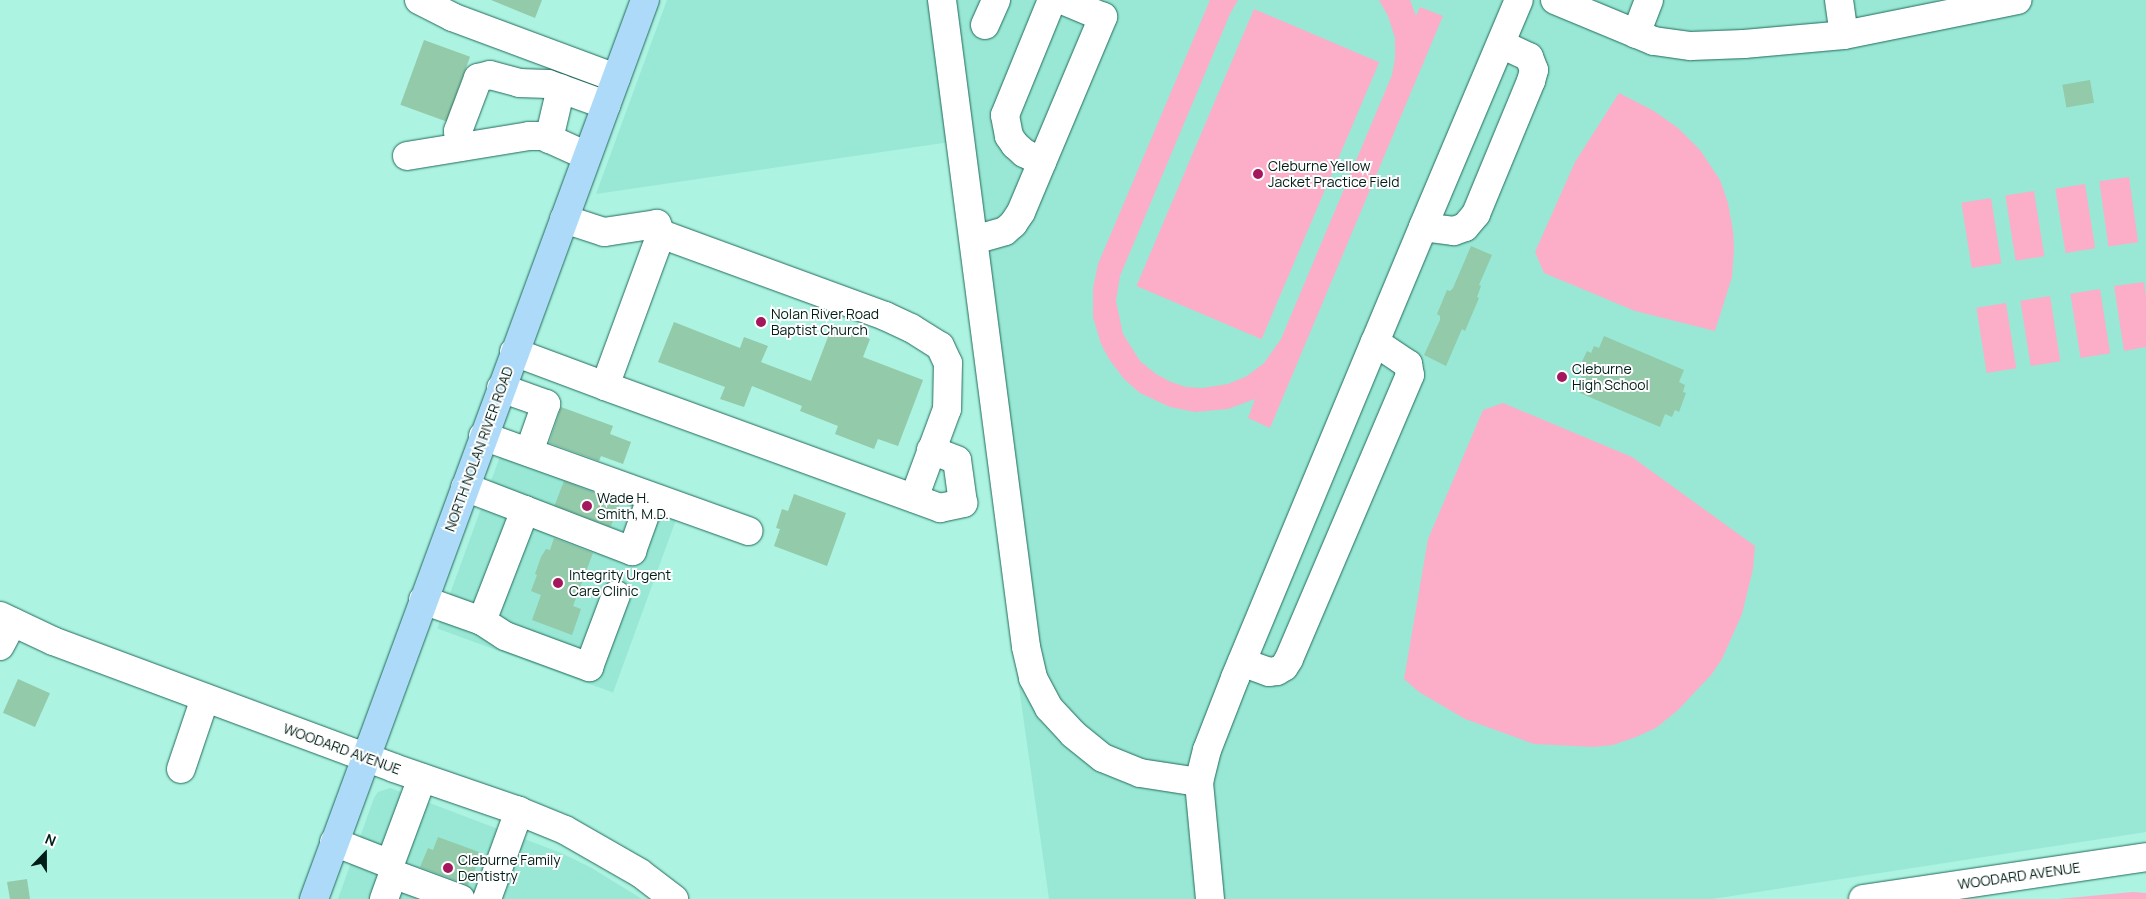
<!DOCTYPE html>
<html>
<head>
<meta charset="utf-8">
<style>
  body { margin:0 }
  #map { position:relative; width:2146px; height:899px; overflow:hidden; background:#acf3e1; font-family:Manrope,sans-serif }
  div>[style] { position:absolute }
  .built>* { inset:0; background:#98e8d5; transform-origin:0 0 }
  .green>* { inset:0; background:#fcaec8; transform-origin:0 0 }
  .building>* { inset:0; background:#93caa9; transform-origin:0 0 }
  .roads { filter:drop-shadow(0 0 1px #236a5c) drop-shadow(0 0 1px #236a5c) }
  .minor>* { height:28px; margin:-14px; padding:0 14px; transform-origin:14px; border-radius:14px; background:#fff }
  .major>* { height:28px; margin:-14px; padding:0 14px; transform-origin:14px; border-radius:14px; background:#acdaf8 }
  .dots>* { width:14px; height:14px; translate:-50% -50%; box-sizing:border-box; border:2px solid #fff; border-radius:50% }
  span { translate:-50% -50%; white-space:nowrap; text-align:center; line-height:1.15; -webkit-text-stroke:4px #fff; paint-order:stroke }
  .poi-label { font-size:14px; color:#011d17 }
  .left { translate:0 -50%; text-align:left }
  .street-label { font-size:14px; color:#011d17 }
  .north { position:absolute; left:20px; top:829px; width:50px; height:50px; -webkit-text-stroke:4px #fff; paint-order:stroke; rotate:22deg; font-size:14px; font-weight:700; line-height:20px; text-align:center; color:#011d17 }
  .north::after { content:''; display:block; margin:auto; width:18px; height:22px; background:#011d17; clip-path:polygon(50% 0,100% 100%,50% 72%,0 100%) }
</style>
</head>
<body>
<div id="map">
  <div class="built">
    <div style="clip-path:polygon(667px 0,2146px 0,2146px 832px,1712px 899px,1049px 899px,1001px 560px,950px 142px,596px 194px)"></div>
    <div style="left:502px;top:451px;width:187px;height:189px;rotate:20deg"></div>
    <div style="clip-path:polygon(390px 788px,561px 853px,590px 867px,642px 899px,338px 899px,374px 798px,378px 792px)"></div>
  </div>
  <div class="green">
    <div style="clip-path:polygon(1210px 0,1238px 0,1230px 14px,1120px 276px,1116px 301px,1123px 334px,1140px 361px,1156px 374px,1171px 382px,1186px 387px,1202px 388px,1228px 384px,1247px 376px,1264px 363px,1281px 339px,1392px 75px,1395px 58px,1395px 38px,1388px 16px,1379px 0,1410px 0,1416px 16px,1420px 7px,1443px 16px,1270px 428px,1248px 418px,1255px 399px,1228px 409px,1195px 412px,1170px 407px,1140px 393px,1124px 379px,1109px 359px,1101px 344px,1093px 317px,1093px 288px,1098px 264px)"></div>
    <div style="left:1254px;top:9px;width:136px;height:301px;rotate:23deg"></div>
    <div style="clip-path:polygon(1619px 93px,1654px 111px,1678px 128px,1700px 150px,1720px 180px,1728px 203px,1733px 231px,1734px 248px,1732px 277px,1715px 331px,1635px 311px,1544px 273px,1535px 252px,1575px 162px)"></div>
    <div style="left:2129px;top:177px;width:66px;height:30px;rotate:82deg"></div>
    <div style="left:2085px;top:184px;width:65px;height:30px;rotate:81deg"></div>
    <div style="left:2034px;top:191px;width:66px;height:29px;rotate:81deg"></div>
    <div style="left:1991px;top:198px;width:66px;height:30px;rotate:81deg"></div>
    <div style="clip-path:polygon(2144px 282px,2146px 296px,2146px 347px,2124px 351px,2114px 286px)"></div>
    <div style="left:2100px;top:289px;width:65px;height:30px;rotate:81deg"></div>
    <div style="left:2050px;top:296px;width:66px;height:30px;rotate:81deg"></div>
    <div style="left:2006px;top:303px;width:66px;height:30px;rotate:81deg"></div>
    <div style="clip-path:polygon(1503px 403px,1632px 457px,1755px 546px,1753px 569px,1742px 614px,1722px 659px,1711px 675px,1678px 710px,1656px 728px,1636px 737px,1613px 745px,1594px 747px,1534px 744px,1465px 719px,1419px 692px,1404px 679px,1428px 539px,1483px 410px)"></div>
    <div style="clip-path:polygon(2133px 892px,2146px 893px,2146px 899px,2058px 899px)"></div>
  </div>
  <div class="building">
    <div style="clip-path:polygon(491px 0,542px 0,535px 18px)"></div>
    <div style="left:424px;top:40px;width:49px;height:69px;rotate:20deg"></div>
    <div style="left:2090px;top:80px;width:23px;height:28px;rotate:80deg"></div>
    <div style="clip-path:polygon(1471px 246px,1492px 255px,1479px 285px,1481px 286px,1477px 297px,1479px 298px,1465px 331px,1462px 329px,1446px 366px,1424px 355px,1440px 320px,1440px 316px,1437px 314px,1447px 290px,1450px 291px,1453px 288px)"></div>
    <div style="clip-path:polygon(674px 322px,740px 348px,744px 337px,768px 346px,761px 362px,811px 381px,833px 324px,870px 339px,863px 357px,923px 380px,898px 446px,878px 439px,874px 449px,835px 434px,838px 426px,800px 411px,802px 406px,752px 386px,744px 407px,720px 399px,725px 387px,658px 362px)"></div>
    <div style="clip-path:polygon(1604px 336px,1684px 370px,1679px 382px,1685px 385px,1683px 392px,1686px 393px,1679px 412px,1675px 410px,1672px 417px,1665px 414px,1660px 427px,1580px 393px,1585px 381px,1580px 379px,1583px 372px,1578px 370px,1587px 351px,1591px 353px,1594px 346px,1599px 348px)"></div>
    <div style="clip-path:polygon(561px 407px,613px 426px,610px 434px,631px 442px,623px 464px,601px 456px,599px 461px,549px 443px)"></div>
    <div style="left:564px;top:481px;width:60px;height:26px;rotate:21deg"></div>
    <div style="clip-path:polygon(794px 494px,846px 513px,827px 566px,774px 546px,780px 529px,776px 528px,782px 509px,788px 511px)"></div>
    <div style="clip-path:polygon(554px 538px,593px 553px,573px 606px,581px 609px,572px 635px,532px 620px,541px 595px,531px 591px,537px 575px,535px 574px,541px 557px,546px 549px,550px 550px)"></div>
    <div style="left:18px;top:679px;width:35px;height:37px;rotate:24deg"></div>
    <div style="clip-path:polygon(438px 837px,479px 852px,476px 861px,479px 861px,468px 885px,420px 867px,428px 848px,433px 850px)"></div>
    <div style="clip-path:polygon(27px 879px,30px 899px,10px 899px,7px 882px)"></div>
  </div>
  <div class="roads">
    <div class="minor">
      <div style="left:419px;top:0;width:37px;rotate:27deg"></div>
      <div style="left:452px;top:17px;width:175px;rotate:20.4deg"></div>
      <div style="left:942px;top:0;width:652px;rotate:82.6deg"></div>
      <div style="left:1026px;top:647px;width:32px;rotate:77deg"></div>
      <div style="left:1033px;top:678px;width:34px;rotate:62deg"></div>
      <div style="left:1049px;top:708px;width:35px;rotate:47deg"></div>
      <div style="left:1073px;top:734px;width:38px;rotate:39deg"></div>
      <div style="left:1103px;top:758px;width:40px;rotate:22deg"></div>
      <div style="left:1140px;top:773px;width:60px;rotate:8.7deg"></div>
      <div style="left:1555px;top:0;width:107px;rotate:22.5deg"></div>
      <div style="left:1654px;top:41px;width:37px;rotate:8deg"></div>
      <div style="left:1691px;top:46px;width:53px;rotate:-2.2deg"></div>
      <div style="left:1744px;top:44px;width:100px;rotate:-5.1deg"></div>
      <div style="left:1839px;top:0;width:35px;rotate:82deg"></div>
      <div style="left:1844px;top:35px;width:177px;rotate:-11.4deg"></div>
      <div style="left:985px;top:25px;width:27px;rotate:-66deg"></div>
      <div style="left:1636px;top:34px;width:36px;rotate:-69deg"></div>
      <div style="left:1501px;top:44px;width:31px;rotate:25deg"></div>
      <div style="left:1529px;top:57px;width:14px;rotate:69deg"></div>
      <div style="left:1534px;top:70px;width:11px;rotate:105deg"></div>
      <div style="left:1531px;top:81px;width:144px;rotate:112.5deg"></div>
      <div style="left:1476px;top:214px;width:17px;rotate:130deg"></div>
      <div style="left:1465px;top:227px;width:12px;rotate:160deg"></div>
      <div style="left:1454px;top:231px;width:31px;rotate:-173deg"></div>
      <div style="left:1423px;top:227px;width:246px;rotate:-67.1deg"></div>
      <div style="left:549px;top:139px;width:52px;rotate:-76.8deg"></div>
      <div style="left:460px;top:147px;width:16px;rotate:-97deg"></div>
      <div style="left:458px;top:131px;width:57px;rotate:-69.3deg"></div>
      <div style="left:478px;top:78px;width:12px;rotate:-14deg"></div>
      <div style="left:490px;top:75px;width:30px;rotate:15deg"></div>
      <div style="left:519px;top:83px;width:29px;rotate:2deg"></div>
      <div style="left:548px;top:84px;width:62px;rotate:19.9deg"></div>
      <div style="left:407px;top:156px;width:124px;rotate:-9.3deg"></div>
      <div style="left:529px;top:136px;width:14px"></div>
      <div style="left:543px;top:136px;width:48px;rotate:24.4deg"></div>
      <div style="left:1042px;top:162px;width:20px;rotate:-153deg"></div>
      <div style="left:1024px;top:153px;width:12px;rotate:-138deg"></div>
      <div style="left:1015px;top:145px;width:11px;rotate:-124deg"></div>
      <div style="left:1009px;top:136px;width:21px;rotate:-101deg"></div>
      <div style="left:1005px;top:115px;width:124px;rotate:-67.8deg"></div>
      <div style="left:661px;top:234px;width:239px;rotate:20.1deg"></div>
      <div style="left:885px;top:316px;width:29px;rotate:25deg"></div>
      <div style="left:911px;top:328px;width:34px;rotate:32deg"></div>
      <div style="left:940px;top:346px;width:19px;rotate:65deg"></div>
      <div style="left:948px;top:363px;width:46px;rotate:91.2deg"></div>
      <div style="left:947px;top:409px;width:95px;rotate:110.3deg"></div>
      <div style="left:974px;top:240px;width:32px;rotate:-16deg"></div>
      <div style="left:1005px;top:231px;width:11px;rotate:-41deg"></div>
      <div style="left:1013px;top:224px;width:14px;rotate:-56deg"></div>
      <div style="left:1021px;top:212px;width:212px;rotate:-67.2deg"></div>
      <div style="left:1103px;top:17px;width:44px;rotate:-157.5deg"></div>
      <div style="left:1375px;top:342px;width:125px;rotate:-67.3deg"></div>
      <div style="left:514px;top:352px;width:97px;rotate:20.5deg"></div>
      <div style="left:605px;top:386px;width:162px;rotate:-69.8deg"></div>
      <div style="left:661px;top:234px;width:11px;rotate:-112deg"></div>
      <div style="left:657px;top:224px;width:54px;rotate:171.4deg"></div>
      <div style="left:604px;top:232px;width:42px;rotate:-162deg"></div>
      <div style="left:605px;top:386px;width:357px;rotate:20deg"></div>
      <div style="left:940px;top:508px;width:24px;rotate:-12deg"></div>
      <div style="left:963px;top:503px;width:43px;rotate:-97.9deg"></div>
      <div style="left:957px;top:460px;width:28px;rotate:-159deg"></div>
      <div style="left:501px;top:388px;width:48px;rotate:19.6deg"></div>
      <div style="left:546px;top:404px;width:51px;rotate:109.5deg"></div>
      <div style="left:483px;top:436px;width:282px;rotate:19.7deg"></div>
      <div style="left:525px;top:510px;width:115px;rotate:21deg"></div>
      <div style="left:632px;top:551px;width:50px;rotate:-70.1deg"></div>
      <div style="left:423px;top:600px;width:63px;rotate:19.6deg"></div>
      <div style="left:482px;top:621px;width:119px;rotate:-68.8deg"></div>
      <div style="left:525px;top:510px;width:64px;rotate:-159deg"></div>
      <div style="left:0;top:616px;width:59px;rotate:25.3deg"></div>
      <div style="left:53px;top:641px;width:364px;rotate:20.4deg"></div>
      <div style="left:394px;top:768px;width:129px;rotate:19deg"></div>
      <div style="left:516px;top:810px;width:53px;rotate:22.2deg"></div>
      <div style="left:565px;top:830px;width:86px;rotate:29.8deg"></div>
      <div style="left:640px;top:873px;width:43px;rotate:37.4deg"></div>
      <div style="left:482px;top:621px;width:27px;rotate:33deg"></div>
      <div style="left:505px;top:636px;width:90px;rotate:20.3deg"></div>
      <div style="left:589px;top:667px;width:77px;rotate:-69.4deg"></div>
      <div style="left:0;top:646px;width:27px;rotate:-62deg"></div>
      <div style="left:181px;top:769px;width:75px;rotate:-71.3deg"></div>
      <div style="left:334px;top:842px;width:60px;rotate:21.4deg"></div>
      <div style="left:393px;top:874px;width:72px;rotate:20.2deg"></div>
      <div style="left:384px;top:899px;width:27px;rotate:-70deg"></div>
      <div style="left:393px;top:874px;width:10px;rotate:-107deg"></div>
      <div style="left:390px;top:864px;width:92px;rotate:-69.6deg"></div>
      <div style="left:487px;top:899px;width:94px;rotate:-70deg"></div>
      <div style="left:1210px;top:899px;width:118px;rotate:-95.4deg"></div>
      <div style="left:1199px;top:782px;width:33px;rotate:-76deg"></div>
      <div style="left:1207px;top:750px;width:77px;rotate:-68.7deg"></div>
      <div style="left:1235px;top:678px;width:364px;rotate:-67.4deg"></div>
      <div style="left:1375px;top:342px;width:40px;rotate:34deg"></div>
      <div style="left:1408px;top:364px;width:11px;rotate:80deg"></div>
      <div style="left:1410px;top:375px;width:309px;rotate:113.1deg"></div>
      <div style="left:1289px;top:659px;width:9px;rotate:122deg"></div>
      <div style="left:1284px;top:667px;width:8px;rotate:150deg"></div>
      <div style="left:1277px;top:671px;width:8px;rotate:173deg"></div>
      <div style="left:1269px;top:672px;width:29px;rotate:-160deg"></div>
      <div style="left:1863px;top:899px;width:286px;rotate:-8.4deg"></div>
    </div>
    <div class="major">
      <div style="left:314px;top:899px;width:958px;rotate:-69.79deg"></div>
    </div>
  </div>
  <div class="dots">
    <div style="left:1258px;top:174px;background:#a4175d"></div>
    <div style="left:761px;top:322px;background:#a4175d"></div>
    <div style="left:1562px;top:377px;background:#a4175d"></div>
    <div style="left:587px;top:506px;background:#a4175d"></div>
    <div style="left:558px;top:583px;background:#a4175d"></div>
    <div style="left:448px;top:868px;background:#a4175d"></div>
  </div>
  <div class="poi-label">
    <span class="left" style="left:1268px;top:174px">Cleburne Yellow<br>Jacket Practice Field</span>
    <span class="left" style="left:771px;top:322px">Nolan River Road<br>Baptist Church</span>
    <span class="left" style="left:1572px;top:377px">Cleburne<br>High School</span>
    <span class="left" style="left:597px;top:506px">Wade H.<br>Smith, M.D.</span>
    <span class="left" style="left:569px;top:583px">Integrity Urgent<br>Care Clinic</span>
    <span class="left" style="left:458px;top:868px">Cleburne Family<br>Dentistry</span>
  </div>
  <div class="street-label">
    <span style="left:479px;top:449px;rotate:-70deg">NORTH NOLAN RIVER ROAD</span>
    <span style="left:342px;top:749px;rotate:20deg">WOODARD AVENUE</span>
    <span style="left:2019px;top:876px;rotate:-8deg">WOODARD AVENUE</span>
  </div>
  <div class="north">N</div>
</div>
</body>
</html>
